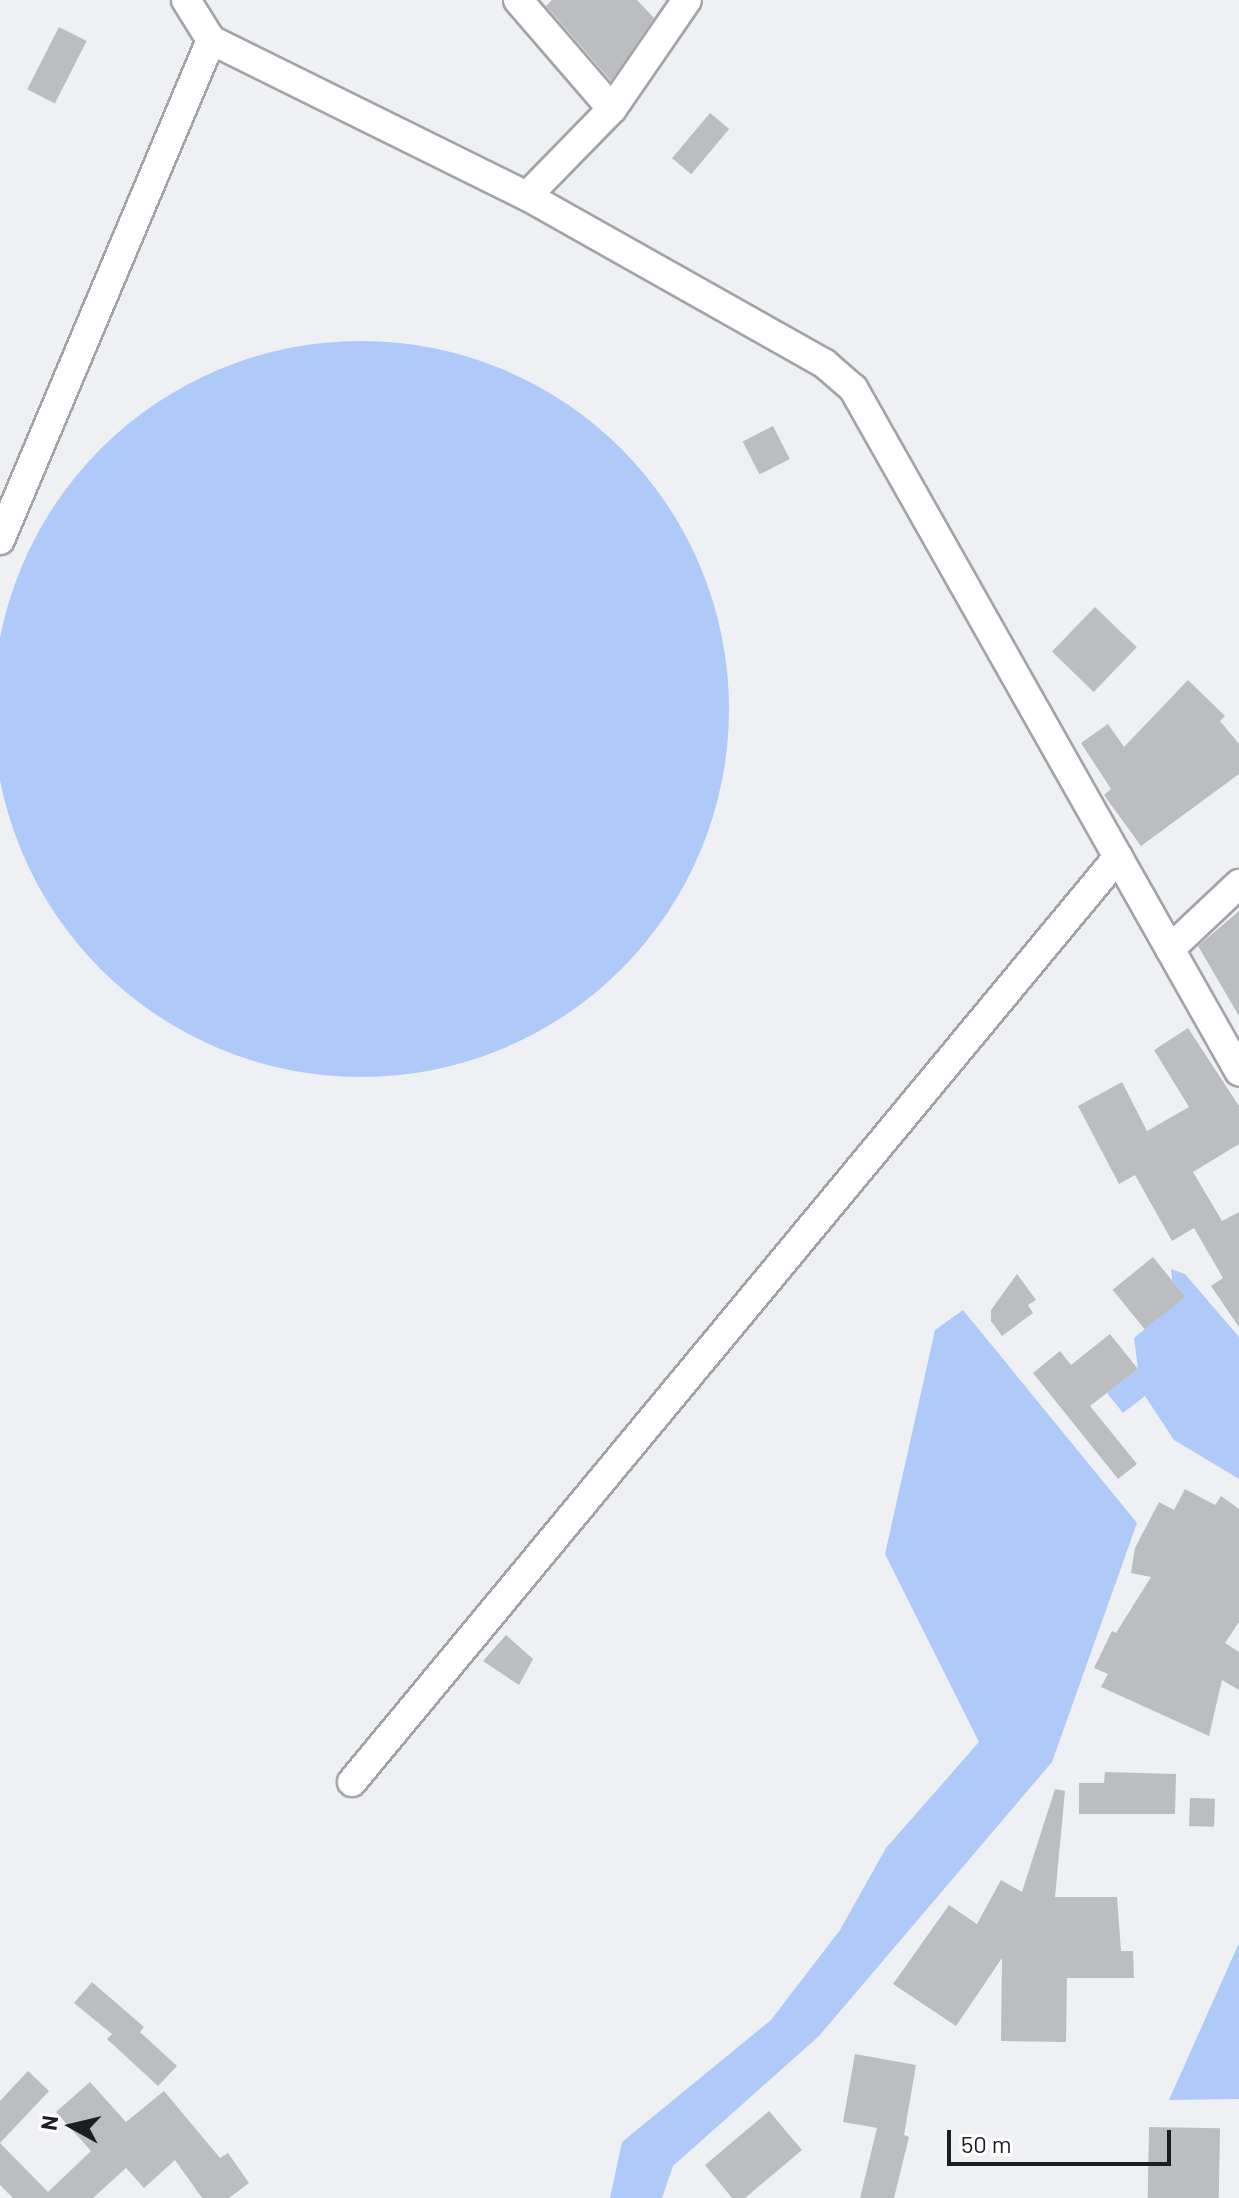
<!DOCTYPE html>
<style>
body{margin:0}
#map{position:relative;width:1239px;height:2198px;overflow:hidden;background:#eef0f4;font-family:Barlow,sans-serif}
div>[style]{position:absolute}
.green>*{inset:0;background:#afc9f9}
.round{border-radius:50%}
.building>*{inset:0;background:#bbbdc0;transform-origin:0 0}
.roads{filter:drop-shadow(2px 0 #a2a4a7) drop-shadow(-2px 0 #a2a4a7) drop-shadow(0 2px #a2a4a7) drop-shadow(0 -2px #a2a4a7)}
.minor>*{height:28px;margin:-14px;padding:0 14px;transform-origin:14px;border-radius:14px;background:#fff}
span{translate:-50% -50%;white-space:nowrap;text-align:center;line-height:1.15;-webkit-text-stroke:6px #fff;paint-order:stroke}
.north{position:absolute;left:32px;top:2086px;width:80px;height:80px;-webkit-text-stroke:6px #fff;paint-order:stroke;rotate:278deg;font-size:22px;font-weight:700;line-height:32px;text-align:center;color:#1c1d1e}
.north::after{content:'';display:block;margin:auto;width:28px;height:36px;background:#1c1d1e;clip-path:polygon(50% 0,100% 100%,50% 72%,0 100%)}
.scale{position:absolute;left:947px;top:2130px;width:224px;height:36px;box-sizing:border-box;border:4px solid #1c1d1e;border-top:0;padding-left:10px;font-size:24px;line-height:28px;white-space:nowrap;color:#1c1d1e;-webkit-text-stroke:6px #fff;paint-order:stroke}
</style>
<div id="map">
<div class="green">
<div class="round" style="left:-7px;top:341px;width:736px;height:736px"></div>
<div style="clip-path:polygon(1171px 1269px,1185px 1274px,1239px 1337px,1239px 1479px,1174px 1440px,1145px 1396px,1123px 1413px,1107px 1393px,1138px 1369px,1134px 1338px,1184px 1297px,1172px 1280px)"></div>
<div style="clip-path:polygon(963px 1310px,1137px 1523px,1052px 1762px,819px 2036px,673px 2166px,662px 2198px,610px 2198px,622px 2142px,771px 2020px,840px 1930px,886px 1848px,979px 1742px,885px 1554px,935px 1330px)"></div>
<div style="clip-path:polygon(1239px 1943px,1239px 2099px,1169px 2100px)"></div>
</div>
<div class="building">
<div style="clip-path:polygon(552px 0,637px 0,654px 18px,611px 81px,546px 6px)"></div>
<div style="left:59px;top:27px;width:31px;height:70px;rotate:27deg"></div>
<div style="left:710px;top:113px;width:25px;height:59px;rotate:40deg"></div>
<div style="left:773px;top:426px;width:37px;height:34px;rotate:63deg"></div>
<div style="left:1095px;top:607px;width:58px;height:62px;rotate:44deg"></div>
<div style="clip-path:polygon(1188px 680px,1225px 716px,1220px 721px,1239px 744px,1239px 774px,1141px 846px,1104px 795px,1111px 789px,1081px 743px,1108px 724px,1124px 747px)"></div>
<div style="clip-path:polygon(1239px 911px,1239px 1016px,1198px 946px)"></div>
<div style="clip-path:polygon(1188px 1028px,1239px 1106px,1239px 1144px,1193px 1172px,1222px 1221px,1239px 1212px,1239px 1327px,1211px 1286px,1223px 1278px,1194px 1228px,1172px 1241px,1135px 1175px,1119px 1184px,1078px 1106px,1122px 1082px,1147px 1131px,1189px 1107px,1154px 1050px)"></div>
<div style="left:1153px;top:1257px;width:51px;height:52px;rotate:51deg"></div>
<div style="clip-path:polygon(1017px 1274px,1036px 1300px,1028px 1305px,1033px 1313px,1002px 1336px,991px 1321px,991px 1310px)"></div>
<div style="clip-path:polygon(1110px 1334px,1138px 1369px,1090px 1406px,1137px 1464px,1118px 1479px,1033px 1373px,1060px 1351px,1071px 1365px)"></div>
<div style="clip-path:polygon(1185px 1489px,1215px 1505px,1221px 1496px,1239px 1509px,1239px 1622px,1225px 1643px,1239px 1652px,1239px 1690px,1222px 1680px,1209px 1736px,1101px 1687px,1108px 1674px,1094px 1668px,1112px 1631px,1116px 1633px,1151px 1577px,1131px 1573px,1135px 1548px,1159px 1502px,1174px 1510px)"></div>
<div style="clip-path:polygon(506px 1635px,533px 1659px,519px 1685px,483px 1661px)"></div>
<div style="clip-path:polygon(1105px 1772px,1176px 1774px,1175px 1814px,1079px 1814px,1079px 1783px,1104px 1783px)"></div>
<div style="clip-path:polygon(1055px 1789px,1065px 1791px,1055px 1897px,1117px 1897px,1121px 1951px,1133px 1951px,1134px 1978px,1067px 1978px,1066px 2042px,1001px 2041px,1002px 1958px,956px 2026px,893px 1984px,949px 1905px,977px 1924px,1001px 1880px,1022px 1892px)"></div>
<div style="left:1190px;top:1798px;width:25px;height:28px;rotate:2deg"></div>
<div style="clip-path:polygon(92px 1982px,144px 2027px,140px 2032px,177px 2066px,158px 2086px,107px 2039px,112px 2034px,74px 2003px)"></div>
<div style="clip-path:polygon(855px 2054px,916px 2065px,904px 2135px,909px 2137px,894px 2198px,860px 2198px,877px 2128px,843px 2122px)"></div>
<div style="clip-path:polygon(28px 2071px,49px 2091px,0 2143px,48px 2192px,91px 2151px,56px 2112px,90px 2082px,126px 2122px,164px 2091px,220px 2158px,228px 2153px,249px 2183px,229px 2198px,202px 2198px,175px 2160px,144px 2188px,126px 2168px,93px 2198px,13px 2198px,0 2185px,0 2101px)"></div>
<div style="clip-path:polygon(769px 2111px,802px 2150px,745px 2198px,732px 2198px,705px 2165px)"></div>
<div style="left:1149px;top:2127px;width:71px;height:71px;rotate:1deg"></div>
</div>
<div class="roads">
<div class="minor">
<div style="left:186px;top:0;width:47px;rotate:58deg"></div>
<div style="left:211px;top:40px;width:352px;rotate:26.3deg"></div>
<div style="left:527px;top:196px;width:342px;rotate:29.4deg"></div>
<div style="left:825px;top:364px;width:37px;rotate:41deg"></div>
<div style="left:853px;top:388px;width:785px;rotate:60.53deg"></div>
<div style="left:518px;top:0;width:144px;rotate:49.2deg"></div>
<div style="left:527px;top:196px;width:122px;rotate:-45.7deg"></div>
<div style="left:612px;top:109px;width:132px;rotate:-55.5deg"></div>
<div style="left:0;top:540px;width:543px;rotate:-67.12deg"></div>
<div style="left:1170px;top:949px;width:95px;rotate:-43.3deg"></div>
<div style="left:352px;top:1782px;width:1201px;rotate:-50.37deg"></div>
</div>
</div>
<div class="north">N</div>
<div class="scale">50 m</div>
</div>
